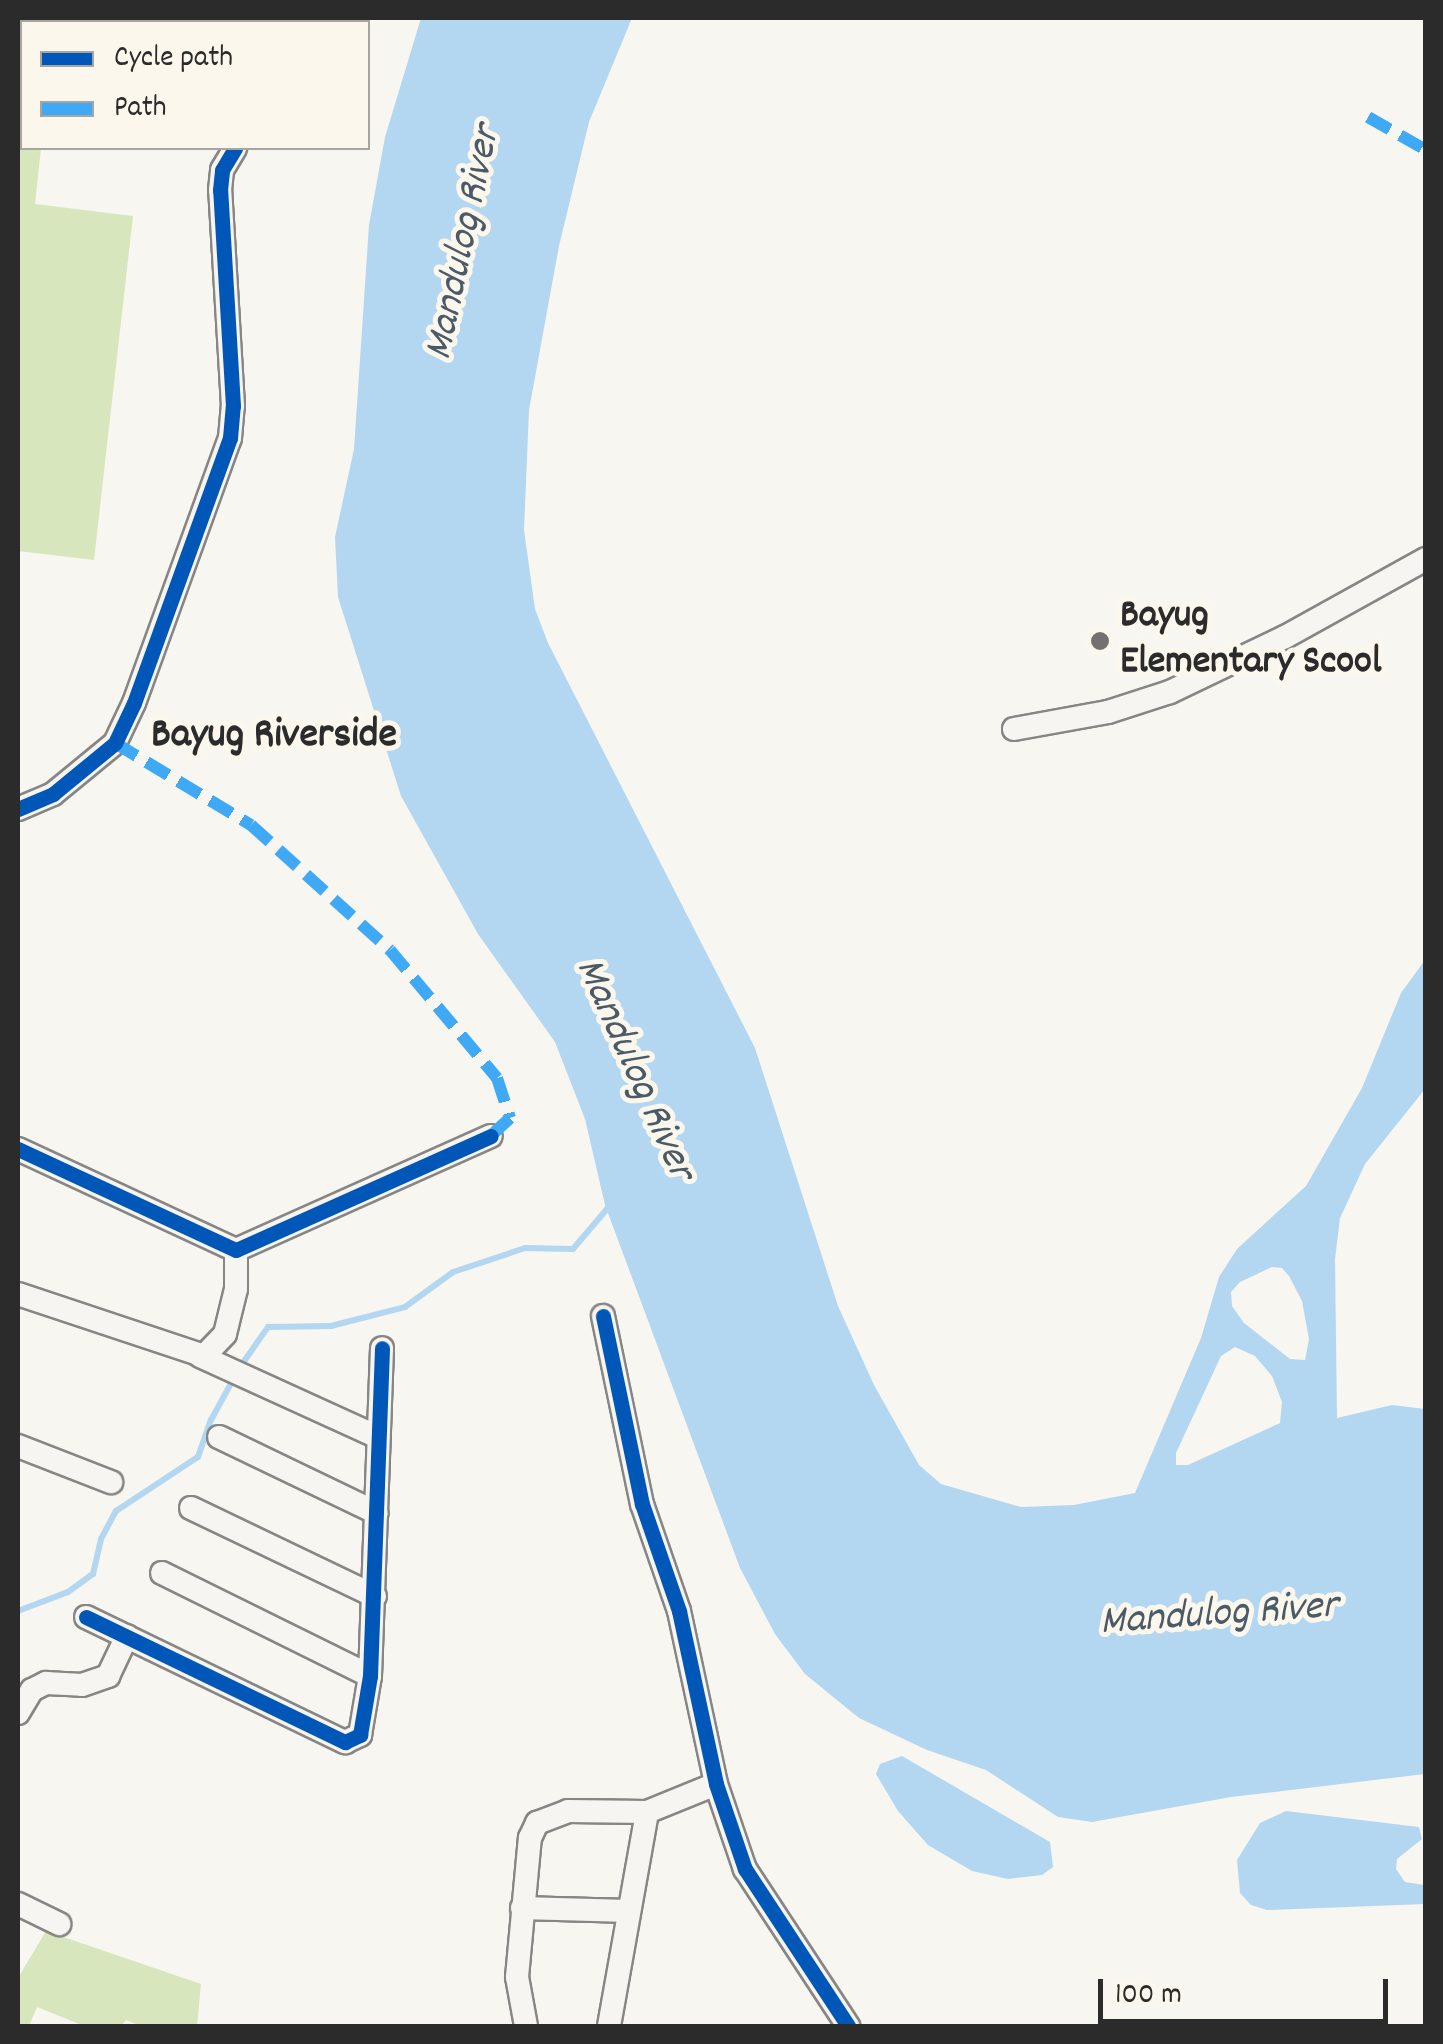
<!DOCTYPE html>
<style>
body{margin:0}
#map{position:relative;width:1443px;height:2044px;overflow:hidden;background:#f8f6f0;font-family:Dekko,sans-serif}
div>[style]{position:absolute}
.green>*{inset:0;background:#d7e6bc}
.water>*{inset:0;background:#b3d6f1}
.stream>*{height:6px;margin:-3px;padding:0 3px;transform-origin:3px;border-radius:3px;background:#b3d6f1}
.roads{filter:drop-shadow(2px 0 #878684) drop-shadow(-2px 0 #878684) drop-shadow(0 2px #878684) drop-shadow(0 -2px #878684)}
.street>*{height:22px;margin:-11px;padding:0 11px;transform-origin:11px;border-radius:11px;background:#f6f5f1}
.quiet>*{height:12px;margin-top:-6px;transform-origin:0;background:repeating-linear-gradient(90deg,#3fa9f5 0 25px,transparent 0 37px)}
.cycleway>*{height:15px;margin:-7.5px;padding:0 7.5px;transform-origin:7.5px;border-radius:7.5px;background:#0057b8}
.dots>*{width:28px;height:28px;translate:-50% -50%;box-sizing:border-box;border:5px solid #fbf7ec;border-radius:50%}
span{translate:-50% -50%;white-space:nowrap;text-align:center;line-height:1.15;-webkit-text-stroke:10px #fbf7ec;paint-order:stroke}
.poi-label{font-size:40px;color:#2b2b2b;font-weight:700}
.left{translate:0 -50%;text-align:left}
.water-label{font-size:42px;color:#4b5a67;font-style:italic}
.neighbourhood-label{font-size:42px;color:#2b2b2b;font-weight:700}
.frame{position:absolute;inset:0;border:20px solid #2b2b2b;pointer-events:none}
.legend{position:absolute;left:20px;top:20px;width:350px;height:130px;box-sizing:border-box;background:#fbf7ec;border:2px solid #a8a59f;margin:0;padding:12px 18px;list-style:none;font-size:30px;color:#2b2b2b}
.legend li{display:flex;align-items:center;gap:20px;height:50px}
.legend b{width:50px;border:2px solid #a8a59f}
.scale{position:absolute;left:1098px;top:1979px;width:290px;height:45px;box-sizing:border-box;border:5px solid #2b2b2b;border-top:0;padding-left:12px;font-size:30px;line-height:35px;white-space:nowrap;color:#2b2b2b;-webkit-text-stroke:8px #fbf7ec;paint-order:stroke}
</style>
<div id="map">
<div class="green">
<div style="clip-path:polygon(18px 77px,22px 78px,22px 148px,41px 148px,35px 204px,133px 216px,94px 560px,18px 551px)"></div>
<div style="clip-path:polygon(46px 1931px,201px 1984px,197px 2026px,141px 2026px,126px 2020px,121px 2026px,84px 2026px,37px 2007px,29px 2026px,18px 2026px,18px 1978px)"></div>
</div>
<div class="water">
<div style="clip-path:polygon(evenodd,421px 18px,632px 18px,589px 122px,559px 246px,529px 410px,524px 530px,535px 609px,548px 643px,755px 1048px,838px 1306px,874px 1385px,919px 1465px,941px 1484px,1021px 1507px,1074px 1505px,1135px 1493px,1201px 1338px,1219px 1277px,1237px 1249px,1306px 1186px,1362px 1088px,1401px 993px,1425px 960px,1425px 1089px,1365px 1164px,1340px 1218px,1335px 1259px,1337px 1418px,1392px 1405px,1425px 1409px,1425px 1774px,1231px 1797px,1092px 1822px,1058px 1817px,986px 1770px,927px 1750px,859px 1718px,805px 1674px,775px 1634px,740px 1568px,605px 1205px,585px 1119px,555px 1042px,478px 934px,401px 796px,338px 597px,335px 537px,354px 449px,369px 225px,385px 137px,421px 18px,1272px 1267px,1282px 1268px,1289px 1276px,1302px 1301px,1309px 1339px,1305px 1360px,1290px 1359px,1244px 1323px,1232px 1306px,1231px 1292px,1240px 1282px,1272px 1267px,421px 18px,1235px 1347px,1255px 1356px,1272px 1376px,1282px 1402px,1280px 1423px,1188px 1465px,1176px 1465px,1176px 1453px,1221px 1356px,1235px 1347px)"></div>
<div style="clip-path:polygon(902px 1756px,1050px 1842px,1053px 1867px,1042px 1875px,1008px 1879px,972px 1871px,928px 1845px,898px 1811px,876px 1774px,880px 1764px)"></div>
<div style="clip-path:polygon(1286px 1811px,1419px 1827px,1422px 1839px,1397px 1859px,1396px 1869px,1405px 1882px,1425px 1885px,1425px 1904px,1267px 1910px,1251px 1905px,1240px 1893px,1237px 1860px,1260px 1823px)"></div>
</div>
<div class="stream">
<div style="left:240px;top:1367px;width:49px;rotate:-55deg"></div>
<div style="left:268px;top:1327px;width:63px;rotate:-0.9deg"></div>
<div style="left:331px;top:1326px;width:76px;rotate:-14.4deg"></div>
<div style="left:405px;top:1307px;width:59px;rotate:-36.1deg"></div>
<div style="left:453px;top:1272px;width:76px;rotate:-18.4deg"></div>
<div style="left:525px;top:1248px;width:48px;rotate:1.2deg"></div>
<div style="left:573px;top:1249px;width:60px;rotate:-49.7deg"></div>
<div style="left:18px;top:1611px;width:53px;rotate:-20.8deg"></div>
<div style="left:68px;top:1592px;width:31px;rotate:-36deg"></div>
<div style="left:93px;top:1574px;width:36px;rotate:-77deg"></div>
<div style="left:101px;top:1539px;width:32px;rotate:-62deg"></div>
<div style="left:116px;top:1511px;width:98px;rotate:-33.4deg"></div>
<div style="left:198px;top:1457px;width:39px;rotate:-71deg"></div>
<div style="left:211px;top:1420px;width:48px;rotate:-61.3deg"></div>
</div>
<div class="roads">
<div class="street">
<div style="left:315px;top:22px;width:5px;rotate:-53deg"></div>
<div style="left:1014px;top:729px;width:96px;rotate:-10.3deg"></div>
<div style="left:1108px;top:712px;width:65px;rotate:-17.9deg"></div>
<div style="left:1170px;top:692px;width:127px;rotate:-25.6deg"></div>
<div style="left:1285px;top:637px;width:161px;rotate:-29deg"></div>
<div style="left:18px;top:809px;width:38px;rotate:-23deg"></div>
<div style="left:53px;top:794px;width:80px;rotate:-39.4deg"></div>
<div style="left:115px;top:743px;width:44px;rotate:-64.6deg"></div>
<div style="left:134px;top:703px;width:282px;rotate:-70.1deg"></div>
<div style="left:230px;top:438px;width:32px;rotate:-85deg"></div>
<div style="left:233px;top:406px;width:216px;rotate:-93.4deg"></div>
<div style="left:220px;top:190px;width:20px;rotate:-84deg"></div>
<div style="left:222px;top:170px;width:26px;rotate:-59deg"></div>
<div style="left:18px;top:1149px;width:240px;rotate:24.9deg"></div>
<div style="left:236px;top:1250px;width:279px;rotate:-24.1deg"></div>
<div style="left:18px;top:1294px;width:196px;rotate:18.4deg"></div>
<div style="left:204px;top:1356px;width:30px;rotate:-46deg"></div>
<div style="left:225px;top:1334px;width:46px;rotate:-76.3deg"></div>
<div style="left:236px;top:1289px;width:39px;rotate:-90deg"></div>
<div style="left:603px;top:1316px;width:192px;rotate:78.3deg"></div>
<div style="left:642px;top:1504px;width:113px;rotate:70.9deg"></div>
<div style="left:679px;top:1611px;width:177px;rotate:77.9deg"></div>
<div style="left:716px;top:1784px;width:90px;rotate:71.2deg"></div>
<div style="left:745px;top:1869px;width:188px;rotate:56.7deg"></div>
<div style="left:200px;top:1356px;width:196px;rotate:24.5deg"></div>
<div style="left:219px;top:1437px;width:175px;rotate:25.7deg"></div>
<div style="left:18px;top:1446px;width:100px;rotate:21.2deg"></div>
<div style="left:191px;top:1508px;width:204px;rotate:25.6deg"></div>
<div style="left:162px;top:1573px;width:232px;rotate:26.3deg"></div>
<div style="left:86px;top:1617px;width:288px;rotate:25.8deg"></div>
<div style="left:345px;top:1742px;width:17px;rotate:-25deg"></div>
<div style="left:360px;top:1735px;width:60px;rotate:-80.4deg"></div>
<div style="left:370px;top:1676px;width:328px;rotate:-87.9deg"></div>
<div style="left:18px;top:1713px;width:27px;rotate:-59deg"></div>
<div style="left:32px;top:1690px;width:16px;rotate:-27deg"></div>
<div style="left:46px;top:1683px;width:36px;rotate:3deg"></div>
<div style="left:82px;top:1685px;width:28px;rotate:-19deg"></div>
<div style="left:108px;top:1676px;width:44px;rotate:-64.6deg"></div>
<div style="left:18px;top:1904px;width:46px;rotate:26deg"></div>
<div style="left:522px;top:1908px;width:106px;rotate:1.6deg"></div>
<div style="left:526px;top:2026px;width:50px;rotate:-100.4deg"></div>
<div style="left:517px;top:1977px;width:140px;rotate:-84.7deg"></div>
<div style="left:530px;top:1838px;width:17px;rotate:-65deg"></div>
<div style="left:537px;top:1823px;width:33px;rotate:-21deg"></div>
<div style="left:568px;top:1811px;width:79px;rotate:0.7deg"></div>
<div style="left:609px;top:2026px;width:217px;rotate:-79.9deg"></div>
<div style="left:647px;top:1812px;width:74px;rotate:-22.1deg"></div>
</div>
</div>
<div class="quiet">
<div style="left:1368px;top:117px;width:67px;rotate:29.6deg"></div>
<div style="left:115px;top:743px;width:159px;rotate:31.1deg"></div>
<div style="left:251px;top:825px;width:187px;rotate:42deg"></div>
<div style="left:390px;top:950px;width:167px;rotate:50.1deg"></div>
<div style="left:497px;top:1078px;width:42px;rotate:72deg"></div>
<div style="left:510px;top:1118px;width:26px;rotate:137deg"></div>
</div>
<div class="cycleway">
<div style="left:18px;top:809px;width:38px;rotate:-23deg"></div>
<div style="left:53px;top:794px;width:80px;rotate:-39.4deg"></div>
<div style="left:115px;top:743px;width:44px;rotate:-64.6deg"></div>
<div style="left:134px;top:703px;width:282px;rotate:-70.1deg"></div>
<div style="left:230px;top:438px;width:32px;rotate:-85deg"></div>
<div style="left:233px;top:406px;width:216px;rotate:-93.4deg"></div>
<div style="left:220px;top:190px;width:20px;rotate:-84deg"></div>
<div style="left:222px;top:170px;width:26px;rotate:-59deg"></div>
<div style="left:18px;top:1149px;width:240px;rotate:24.9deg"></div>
<div style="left:236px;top:1250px;width:279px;rotate:-24.1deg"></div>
<div style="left:603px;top:1316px;width:192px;rotate:78.3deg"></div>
<div style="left:642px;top:1504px;width:113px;rotate:70.9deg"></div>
<div style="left:679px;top:1611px;width:177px;rotate:77.9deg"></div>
<div style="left:716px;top:1784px;width:90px;rotate:71.2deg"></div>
<div style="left:745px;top:1869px;width:188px;rotate:56.7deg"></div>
<div style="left:86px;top:1617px;width:288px;rotate:25.8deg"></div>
<div style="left:345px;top:1742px;width:17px;rotate:-25deg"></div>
<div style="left:360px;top:1735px;width:60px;rotate:-80.4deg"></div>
<div style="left:370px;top:1676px;width:328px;rotate:-87.9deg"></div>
</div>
<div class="dots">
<div style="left:1100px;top:641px;background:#737270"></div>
</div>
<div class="poi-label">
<span class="left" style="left:1120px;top:641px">Bayug<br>Elementary Scool</span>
</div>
<div class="water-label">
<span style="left:465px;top:243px;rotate:-78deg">Mandulog River</span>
<span style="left:633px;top:1070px;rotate:66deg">Mandulog River</span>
<span style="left:1219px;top:1616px;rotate:-4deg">Mandulog River</span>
</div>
<div class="neighbourhood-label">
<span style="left:274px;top:737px">Bayug Riverside</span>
</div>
<div class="frame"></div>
<ul class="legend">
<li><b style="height:12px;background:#0057b8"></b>Cycle path</li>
<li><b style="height:12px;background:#3fa9f5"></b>Path</li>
</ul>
<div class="scale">100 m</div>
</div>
